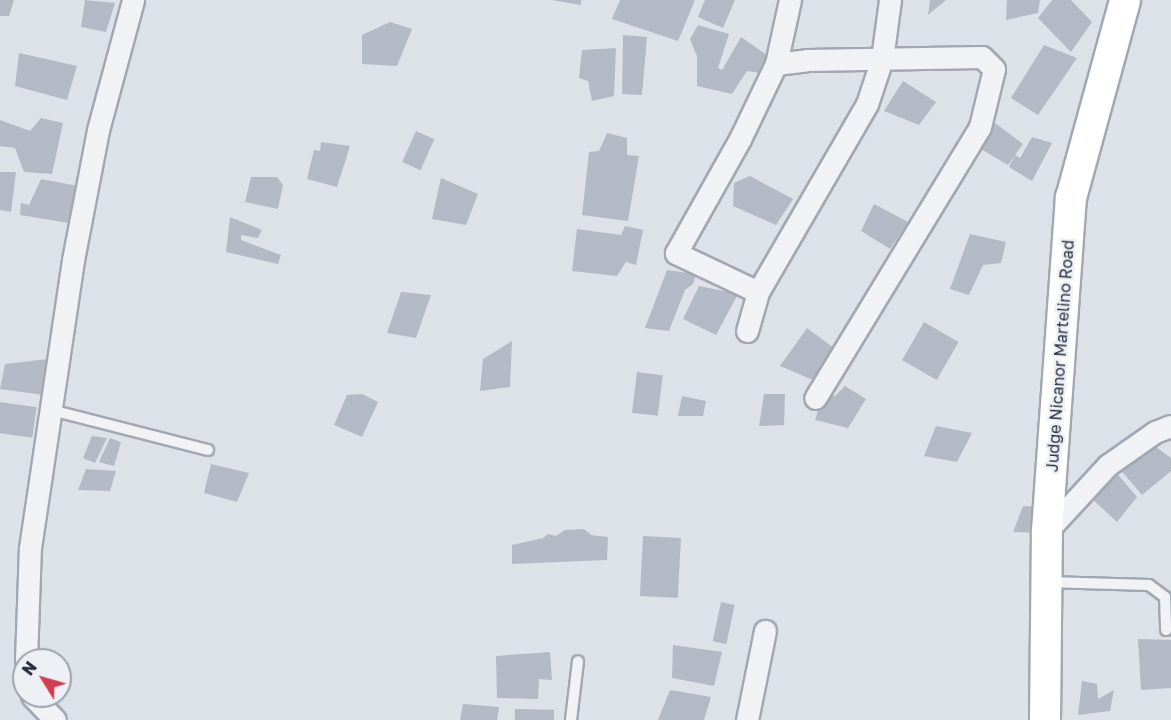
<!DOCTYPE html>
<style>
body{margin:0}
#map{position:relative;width:1171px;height:720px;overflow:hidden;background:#dde1e8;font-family:"Golos Text",sans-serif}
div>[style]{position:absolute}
.building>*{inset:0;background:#b4bac5;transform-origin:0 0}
.roads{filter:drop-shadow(2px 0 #a2a8b2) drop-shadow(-2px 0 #a2a8b2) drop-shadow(0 2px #a2a8b2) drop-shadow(0 -2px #a2a8b2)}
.lane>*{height:10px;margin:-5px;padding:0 5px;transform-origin:5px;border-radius:5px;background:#f0f2f6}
.street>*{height:21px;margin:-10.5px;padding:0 10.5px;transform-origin:10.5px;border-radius:10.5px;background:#f0f2f6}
.secondary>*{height:30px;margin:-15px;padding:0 15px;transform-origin:15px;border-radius:15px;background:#fff}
span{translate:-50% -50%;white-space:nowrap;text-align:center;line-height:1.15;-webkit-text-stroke:5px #edf0f5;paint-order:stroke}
.street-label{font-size:16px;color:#262f3f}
.north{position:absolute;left:12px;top:648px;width:60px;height:60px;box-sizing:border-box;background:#edf0f5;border:2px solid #9da3ac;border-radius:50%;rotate:307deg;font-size:16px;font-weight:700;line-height:24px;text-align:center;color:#262f3f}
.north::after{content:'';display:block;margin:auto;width:21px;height:27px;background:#d23d51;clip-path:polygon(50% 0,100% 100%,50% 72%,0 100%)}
</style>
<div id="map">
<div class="building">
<div style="clip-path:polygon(0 0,14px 0,9px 16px,0 16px)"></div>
<div style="clip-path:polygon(85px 0,115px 3px,106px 32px,81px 27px)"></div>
<div style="clip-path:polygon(552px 0,581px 0,581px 5px)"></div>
<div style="clip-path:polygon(620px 0,695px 0,678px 41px,612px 19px)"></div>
<div style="clip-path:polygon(705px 0,735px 0,723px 28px,698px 17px)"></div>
<div style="clip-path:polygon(930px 0,946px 0,928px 15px)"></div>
<div style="clip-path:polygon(1007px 0,1040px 0,1038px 13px,1006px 20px)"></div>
<div style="clip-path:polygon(1052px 0,1071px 0,1092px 22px,1071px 52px,1038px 18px)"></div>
<div style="clip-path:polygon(390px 22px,412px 29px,397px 66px,362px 64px,362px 35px)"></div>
<div style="clip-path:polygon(698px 25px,729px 34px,718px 68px,722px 70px,741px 37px,767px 55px,761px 73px,747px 71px,732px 94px,697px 86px,697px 56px,690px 39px)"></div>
<div style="clip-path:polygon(623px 35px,647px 37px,642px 95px,622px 94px)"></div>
<div style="clip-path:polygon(1044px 45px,1077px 58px,1038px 115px,1011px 98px)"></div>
<div style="clip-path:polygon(616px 48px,614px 96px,592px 101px,588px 81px,579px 78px,582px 50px)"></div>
<div style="clip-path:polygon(19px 53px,77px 66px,67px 100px,15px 86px)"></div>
<div style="clip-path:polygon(903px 81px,936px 102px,919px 125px,884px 111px)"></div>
<div style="clip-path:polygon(41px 118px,63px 123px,52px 174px,24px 172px,15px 148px,0 146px,0 120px,30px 131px)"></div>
<div style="clip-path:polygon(995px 123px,1023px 144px,1008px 165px,981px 149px)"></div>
<div style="left:416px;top:131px;width:20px;height:34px;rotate:24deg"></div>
<div style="clip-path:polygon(607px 133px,627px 138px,627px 155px,639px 156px,628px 221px,582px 215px,589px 152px,599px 151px)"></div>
<div style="clip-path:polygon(1032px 137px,1052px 143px,1032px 181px,1009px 167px,1015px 155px,1020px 158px)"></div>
<div style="clip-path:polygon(321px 142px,350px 146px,337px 187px,307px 179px,314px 150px,320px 151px)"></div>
<div style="clip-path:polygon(0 172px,16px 172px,11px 212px,0 210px)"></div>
<div style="clip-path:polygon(750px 176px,793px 199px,776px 225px,733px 206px,734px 183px)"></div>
<div style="clip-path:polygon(251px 177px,277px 177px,283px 185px,278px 209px,245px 202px)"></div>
<div style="clip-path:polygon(441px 178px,478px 194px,466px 225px,432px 219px)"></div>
<div style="clip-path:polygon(41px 179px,78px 186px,69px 223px,20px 215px,21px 203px,29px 205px)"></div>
<div style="clip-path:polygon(874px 204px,908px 222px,890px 249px,861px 231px)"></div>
<div style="clip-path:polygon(230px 217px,262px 230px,258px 238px,241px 235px,241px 240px,281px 255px,278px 264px,226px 252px)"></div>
<div style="clip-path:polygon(625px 226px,643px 230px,636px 265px,626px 262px,617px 276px,572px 271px,577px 229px,621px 235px)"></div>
<div style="clip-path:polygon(970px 234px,1006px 242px,1001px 263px,983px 265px,969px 295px,950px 289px)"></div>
<div style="clip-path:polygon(667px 270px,696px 274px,693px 284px,685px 290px,669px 331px,645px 328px)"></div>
<div style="clip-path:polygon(699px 286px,738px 294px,716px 335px,683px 319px)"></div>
<div style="clip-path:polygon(401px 292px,431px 295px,416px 338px,387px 333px)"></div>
<div style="left:924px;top:322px;width:40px;height:44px;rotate:30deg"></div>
<div style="clip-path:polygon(807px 328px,838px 351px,820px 383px,780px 366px)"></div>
<div style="clip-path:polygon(512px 341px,510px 387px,480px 391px,483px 359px)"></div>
<div style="clip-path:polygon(48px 359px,44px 395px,0 389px,5px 364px)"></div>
<div style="left:637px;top:372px;width:26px;height:41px;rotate:7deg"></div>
<div style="clip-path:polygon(845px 386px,866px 399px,848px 428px,815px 420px,824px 391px,835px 396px)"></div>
<div style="clip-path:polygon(362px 394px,378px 402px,362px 437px,334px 425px,347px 395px)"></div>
<div style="clip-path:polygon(764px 394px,785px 394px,784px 425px,759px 426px)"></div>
<div style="clip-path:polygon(682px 396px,706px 401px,703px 416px,678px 416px)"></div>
<div style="left:0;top:402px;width:37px;height:31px;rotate:8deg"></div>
<div style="clip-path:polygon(936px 426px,972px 433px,957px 462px,924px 456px)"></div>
<div style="clip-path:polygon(92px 436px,107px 438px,95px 463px,83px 458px)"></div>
<div style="clip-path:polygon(110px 438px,121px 442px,114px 466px,99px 462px)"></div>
<div style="clip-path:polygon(1148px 441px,1171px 458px,1171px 471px,1142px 495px,1118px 467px)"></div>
<div style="clip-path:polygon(211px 464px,249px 473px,237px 502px,204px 493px)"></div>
<div style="clip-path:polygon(86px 469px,116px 471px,110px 491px,78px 490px)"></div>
<div style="clip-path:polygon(1115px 471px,1137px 497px,1117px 522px,1091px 498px)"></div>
<div style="clip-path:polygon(1023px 506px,1044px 507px,1039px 533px,1013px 532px)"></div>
<div style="clip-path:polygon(584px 529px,591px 535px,608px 537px,607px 560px,512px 564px,512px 545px,543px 538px,548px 534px,556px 536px,565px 530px)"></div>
<div style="left:643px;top:536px;width:38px;height:60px;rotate:3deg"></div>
<div style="left:721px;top:602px;width:14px;height:40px;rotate:12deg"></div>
<div style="clip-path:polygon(1138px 639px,1171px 640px,1171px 688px,1141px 690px)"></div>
<div style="clip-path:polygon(673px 645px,722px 652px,714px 686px,672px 678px)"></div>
<div style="clip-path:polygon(550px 652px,552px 680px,539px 679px,538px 699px,497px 698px,496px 656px)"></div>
<div style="clip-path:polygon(1082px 681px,1097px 684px,1098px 699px,1114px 690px,1110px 711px,1078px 715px)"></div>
<div style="clip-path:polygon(670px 690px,711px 697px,704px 720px,658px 720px)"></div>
<div style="clip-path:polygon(463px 704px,499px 707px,497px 720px,460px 720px)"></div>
<div style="left:515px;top:709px;width:39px;height:11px;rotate:1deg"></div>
</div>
<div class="roads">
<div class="lane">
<div style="left:51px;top:410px;width:162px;rotate:14.3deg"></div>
<div style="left:1047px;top:582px;width:102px;rotate:1.7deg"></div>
<div style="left:1149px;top:585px;width:20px;rotate:37deg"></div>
<div style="left:1165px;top:597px;width:33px;rotate:88deg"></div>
<div style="left:571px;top:720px;width:59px;rotate:-83.2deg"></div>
</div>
<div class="street">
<div style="left:776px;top:64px;width:66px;rotate:-77.7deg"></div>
<div style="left:758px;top:292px;width:91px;rotate:-154.6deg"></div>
<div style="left:676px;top:253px;width:131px;rotate:-60.7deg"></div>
<div style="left:740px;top:139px;width:83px;rotate:-64.4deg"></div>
<div style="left:776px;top:64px;width:31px;rotate:-7deg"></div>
<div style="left:807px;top:60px;width:175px;rotate:-1deg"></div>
<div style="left:982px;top:57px;width:17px;rotate:45deg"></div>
<div style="left:994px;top:69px;width:60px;rotate:103.6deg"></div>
<div style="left:980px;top:127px;width:317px;rotate:121.3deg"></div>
<div style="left:747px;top:331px;width:41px;rotate:-74.2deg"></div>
<div style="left:758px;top:292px;width:217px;rotate:-59.9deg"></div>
<div style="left:867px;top:104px;width:47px;rotate:-71.6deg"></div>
<div style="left:882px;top:59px;width:60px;rotate:-82.3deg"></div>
<div style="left:1047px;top:531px;width:90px;rotate:-47.3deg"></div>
<div style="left:1108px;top:465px;width:57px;rotate:-35.1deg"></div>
<div style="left:1155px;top:432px;width:17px;rotate:-21deg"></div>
<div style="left:26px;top:660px;width:112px;rotate:-88deg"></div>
<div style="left:30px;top:548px;width:291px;rotate:-81.5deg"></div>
<div style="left:73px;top:260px;width:132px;rotate:-79.1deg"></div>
<div style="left:98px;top:130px;width:135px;rotate:-74.9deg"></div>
<div style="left:32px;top:696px;width:33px;rotate:46deg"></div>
<div style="left:747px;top:720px;width:91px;rotate:-78.6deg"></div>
</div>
<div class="secondary">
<div style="left:1045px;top:720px;width:189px;rotate:-89.4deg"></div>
<div style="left:1047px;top:531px;width:334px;rotate:-85.9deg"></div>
<div style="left:1071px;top:198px;width:205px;rotate:-74.7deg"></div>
</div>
</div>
<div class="street-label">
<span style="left:1060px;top:356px;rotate:-86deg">Judge Nicanor Martelino Road</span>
</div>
<div class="north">N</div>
</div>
